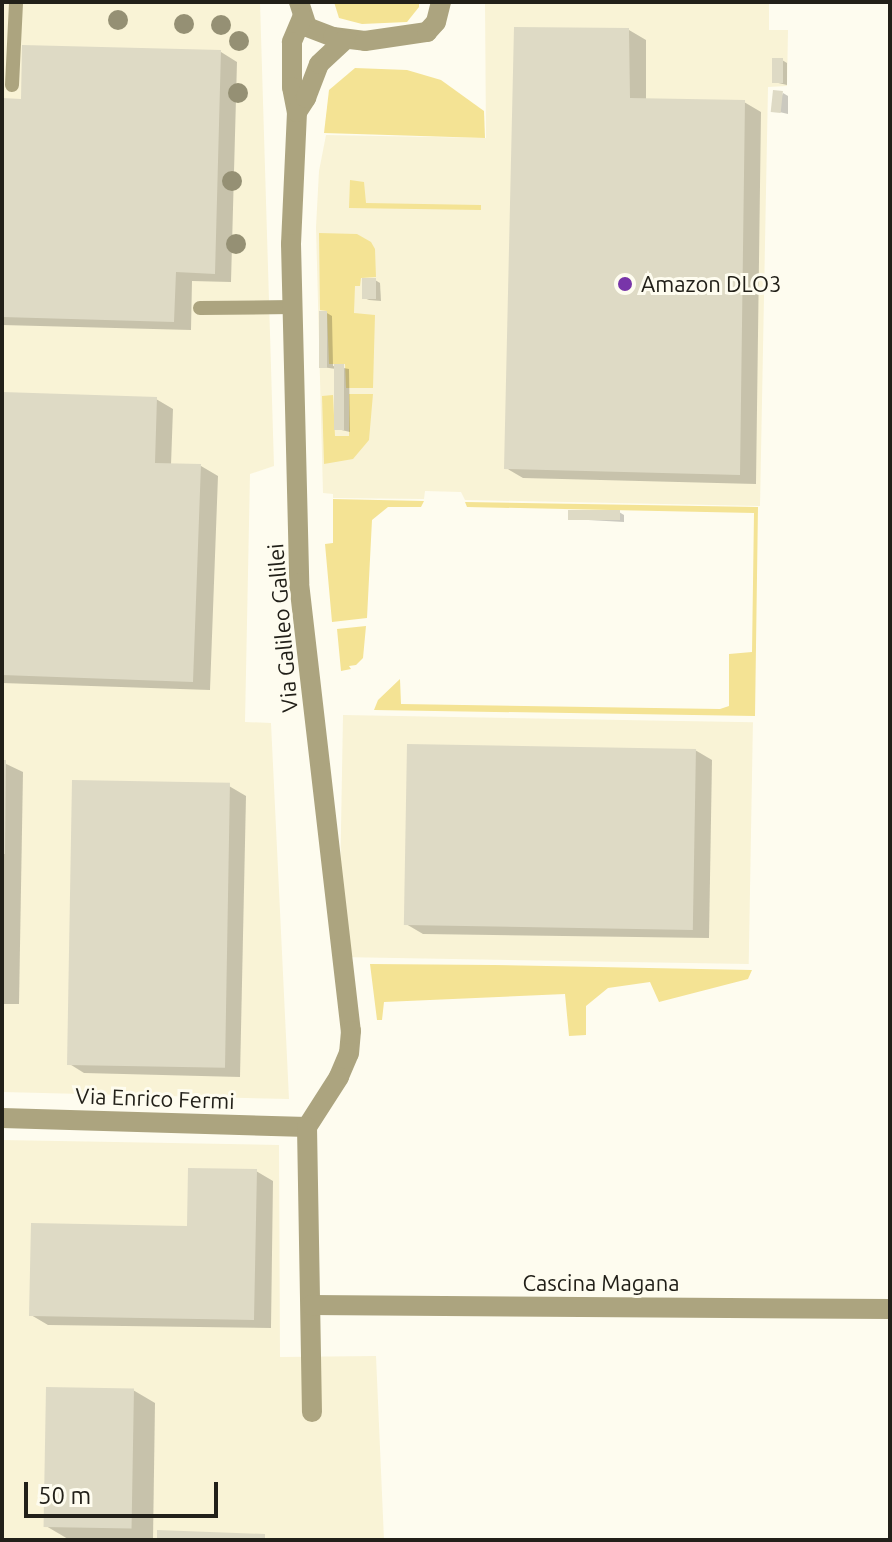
<!DOCTYPE html>
<style>
body{margin:0}
#map{position:relative;width:892px;height:1542px;overflow:hidden;background:#fefcef;font-family:Ubuntu,sans-serif}
div>[style]{position:absolute}
.built>*{inset:0;background:#f9f3d6;transform-origin:0 0}
.green>*{inset:0;background:#f4e394}
.shadow>*{inset:0;background:#0003}
.building>*{inset:0;background:#dedac5;transform-origin:0 0}
.lane>*{height:14px;margin:-7px;padding:0 7px;transform-origin:7px;border-radius:7px;background:#aca47f}
.street>*{height:20px;margin:-10px;padding:0 10px;transform-origin:10px;border-radius:10px;background:#aca47f}
.trees>*{width:20px;height:20px;margin:-10px;border-radius:50%;background:#959074}
.dots>*{width:22px;height:22px;translate:-50% -50%;box-sizing:border-box;border:4px solid #fefcef;border-radius:50%}
span{translate:-50% -50%;white-space:nowrap;text-align:center;line-height:1.15;-webkit-text-stroke:6px #fefcef;paint-order:stroke}
.poi-label{font-size:22px;color:#222019}
.left{translate:0 -50%;text-align:left}
.street-label{font-size:22px;color:#222019}
.frame{position:absolute;inset:0;border:4px solid #222019;pointer-events:none}
.scale{position:absolute;left:24px;top:1482px;width:194px;height:36px;box-sizing:border-box;border:4px solid #222019;border-top:0;padding-left:10px;font-size:24px;line-height:28px;white-space:nowrap;color:#222019;-webkit-text-stroke:6px #fefcef;paint-order:stroke}
</style>
<div id="map">
<div class="built">
<div style="clip-path:polygon(2px 2px,260px 2px,274px 466px,250px 474px,245px 722px,271px 723px,289px 1099px,2px 1092px)"></div>
<div style="clip-path:polygon(485px 2px,769px 2px,769px 30px,788px 30px,787px 86px,768px 87px,760px 506px,465px 500px,461px 492px,425px 491px,424px 499px,333px 498px,333px 494px,323px 493px,316px 227px,319px 171px,326px 135px,486px 138px)"></div>
<div style="left:343px;top:715px;width:410px;height:242px;rotate:1deg"></div>
<div style="clip-path:polygon(2px 1140px,279px 1145px,280px 1357px,376px 1356px,384px 1540px,2px 1540px)"></div>
</div>
<div class="green">
<div style="clip-path:polygon(334px 2px,419px 2px,419px 7px,407px 22px,362px 24px,339px 18px)"></div>
<div style="clip-path:polygon(355px 68px,407px 70px,441px 80px,484px 111px,485px 138px,324px 133px,329px 90px)"></div>
<div style="clip-path:polygon(350px 180px,364px 182px,366px 203px,481px 205px,481px 210px,349px 208px)"></div>
<div style="clip-path:polygon(319px 233px,357px 234px,371px 242px,375px 249px,376px 277px,361px 278px,360px 286px,355px 286px,354px 313px,375px 315px,373px 388px,346px 388px,345px 364px,329px 364px,327px 311px,320px 310px)"></div>
<div style="clip-path:polygon(349px 394px,373px 394px,369px 440px,353px 459px,324px 464px,322px 396px,333px 395px,335px 436px,349px 436px)"></div>
<div style="clip-path:polygon(333px 499px,424px 501px,421px 507px,388px 507px,372px 520px,367px 618px,332px 622px,325px 544px,333px 543px)"></div>
<div style="clip-path:polygon(465px 502px,758px 507px,755px 716px,374px 710px,378px 700px,400px 679px,401px 704px,720px 709px,729px 706px,729px 654px,752px 652px,754px 513px,467px 507px)"></div>
<div style="clip-path:polygon(366px 626px,363px 658px,356px 665px,349px 666px,351px 669px,341px 671px,337px 629px)"></div>
<div style="clip-path:polygon(370px 964px,494px 965px,752px 970px,748px 979px,659px 1002px,650px 982px,608px 988px,586px 1006px,586px 1035px,569px 1036px,565px 994px,384px 1002px,382px 1020px,377px 1020px)"></div>
</div>
<div class="shadow">
<div style="clip-path:polygon(629px 30px,646px 40px,646px 100px,744px 102px,761px 112px,756px 484px,523px 478px,506px 468px)"></div>
<div style="clip-path:polygon(221px 52px,237px 62px,231px 282px,192px 281px,191px 330px,2px 325px,2px 100px,23px 101px)"></div>
<div style="clip-path:polygon(782px 60px,787px 63px,787px 85px,774px 82px)"></div>
<div style="clip-path:polygon(783px 93px,788px 96px,788px 114px,775px 111px)"></div>
<div style="clip-path:polygon(375px 280px,380px 283px,381px 301px,369px 300px,364px 298px)"></div>
<div style="clip-path:polygon(327px 313px,332px 316px,333px 366px,349px 369px,350px 432px,337px 429px,336px 369px,322px 367px)"></div>
<div style="clip-path:polygon(2px 394px,156px 399px,173px 409px,171px 465px,201px 466px,218px 476px,210px 690px,2px 683px)"></div>
<div style="clip-path:polygon(619px 512px,624px 515px,624px 522px,570px 519px)"></div>
<div style="clip-path:polygon(695px 750px,712px 760px,709px 938px,423px 934px,406px 924px)"></div>
<div style="clip-path:polygon(2px 762px,23px 772px,19px 1004px,2px 1004px)"></div>
<div style="clip-path:polygon(229px 786px,246px 796px,240px 1077px,84px 1073px,68px 1063px)"></div>
<div style="clip-path:polygon(256px 1171px,273px 1181px,271px 1328px,48px 1325px,31px 1315px,189px 1228px)"></div>
<div style="clip-path:polygon(133px 1390px,155px 1403px,153px 1540px,68px 1539px,46px 1526px)"></div>
</div>
<div class="building">
<div style="clip-path:polygon(514px 27px,629px 28px,630px 98px,745px 100px,740px 475px,504px 469px)"></div>
<div style="clip-path:polygon(22px 45px,221px 50px,215px 274px,176px 272px,174px 322px,2px 317px,2px 98px,21px 99px)"></div>
<div style="left:772px;top:58px;width:11px;height:25px"></div>
<div style="left:773px;top:90px;width:10px;height:22px;rotate:6deg"></div>
<div style="left:362px;top:278px;width:14px;height:21px"></div>
<div style="left:319px;top:311px;width:8px;height:57px"></div>
<div style="left:334px;top:364px;width:10px;height:66px"></div>
<div style="clip-path:polygon(2px 392px,157px 397px,155px 463px,201px 464px,193px 682px,2px 675px)"></div>
<div style="left:568px;top:510px;width:52px;height:10px"></div>
<div style="left:407px;top:744px;width:289px;height:181px;rotate:1deg"></div>
<div style="clip-path:polygon(2px 760px,6px 760px,5px 854px,2px 854px)"></div>
<div style="left:72px;top:780px;width:158px;height:285px;rotate:1deg"></div>
<div style="clip-path:polygon(188px 1168px,257px 1169px,254px 1320px,29px 1316px,31px 1223px,187px 1226px)"></div>
<div style="left:46px;top:1387px;width:88px;height:140px;rotate:1deg"></div>
<div style="clip-path:polygon(157px 1530px,265px 1534px,265px 1540px,157px 1540px)"></div>
</div>
<div class="lane">
<div style="left:12px;top:85px;width:83px;rotate:-87.2deg"></div>
<div style="left:200px;top:308px;width:92px;rotate:-0.6deg"></div>
</div>
<div class="street">
<div style="left:299px;top:2px;width:26px;rotate:72deg"></div>
<div style="left:307px;top:27px;width:28px;rotate:21deg"></div>
<div style="left:333px;top:37px;width:32px;rotate:7deg"></div>
<div style="left:365px;top:41px;width:63px;rotate:-8.3deg"></div>
<div style="left:427px;top:32px;width:13px;rotate:-48deg"></div>
<div style="left:436px;top:22px;width:21px;rotate:-76deg"></div>
<div style="left:302px;top:18px;width:26px;rotate:113deg"></div>
<div style="left:292px;top:42px;width:45px;rotate:90deg"></div>
<div style="left:292px;top:87px;width:25px;rotate:79deg"></div>
<div style="left:297px;top:112px;width:132px;rotate:92.6deg"></div>
<div style="left:291px;top:244px;width:339px;rotate:88.6deg"></div>
<div style="left:299px;top:583px;width:451px;rotate:83.4deg"></div>
<div style="left:351px;top:1031px;width:22px;rotate:95deg"></div>
<div style="left:349px;top:1053px;width:26px;rotate:113deg"></div>
<div style="left:339px;top:1077px;width:59px;rotate:122.6deg"></div>
<div style="left:297px;top:112px;width:17px;rotate:-57deg"></div>
<div style="left:306px;top:98px;width:36px;rotate:-69deg"></div>
<div style="left:319px;top:64px;width:35px;rotate:-43deg"></div>
<div style="left:2px;top:1118px;width:305px;rotate:1.7deg"></div>
<div style="left:307px;top:1127px;width:285px;rotate:89deg"></div>
<div style="left:311px;top:1305px;width:579px;rotate:0.4deg"></div>
</div>
<div class="trees">
<div style="left:118px;top:20px"></div>
<div style="left:184px;top:24px"></div>
<div style="left:221px;top:25px"></div>
<div style="left:239px;top:41px"></div>
<div style="left:238px;top:93px"></div>
<div style="left:232px;top:181px"></div>
<div style="left:236px;top:244px"></div>
</div>
<div class="dots">
<div style="left:625px;top:284px;background:#7835a9"></div>
</div>
<div class="poi-label">
<span class="left" style="left:641px;top:284px">Amazon DLO3</span>
</div>
<div class="street-label">
<span style="left:282px;top:628px;rotate:-95deg">Via Galileo Galilei</span>
<span style="left:155px;top:1098px;rotate:2deg">Via Enrico Fermi</span>
<span style="left:601px;top:1283px">Cascina Magana</span>
</div>
<div class="frame"></div>
<div class="scale">50 m</div>
</div>
